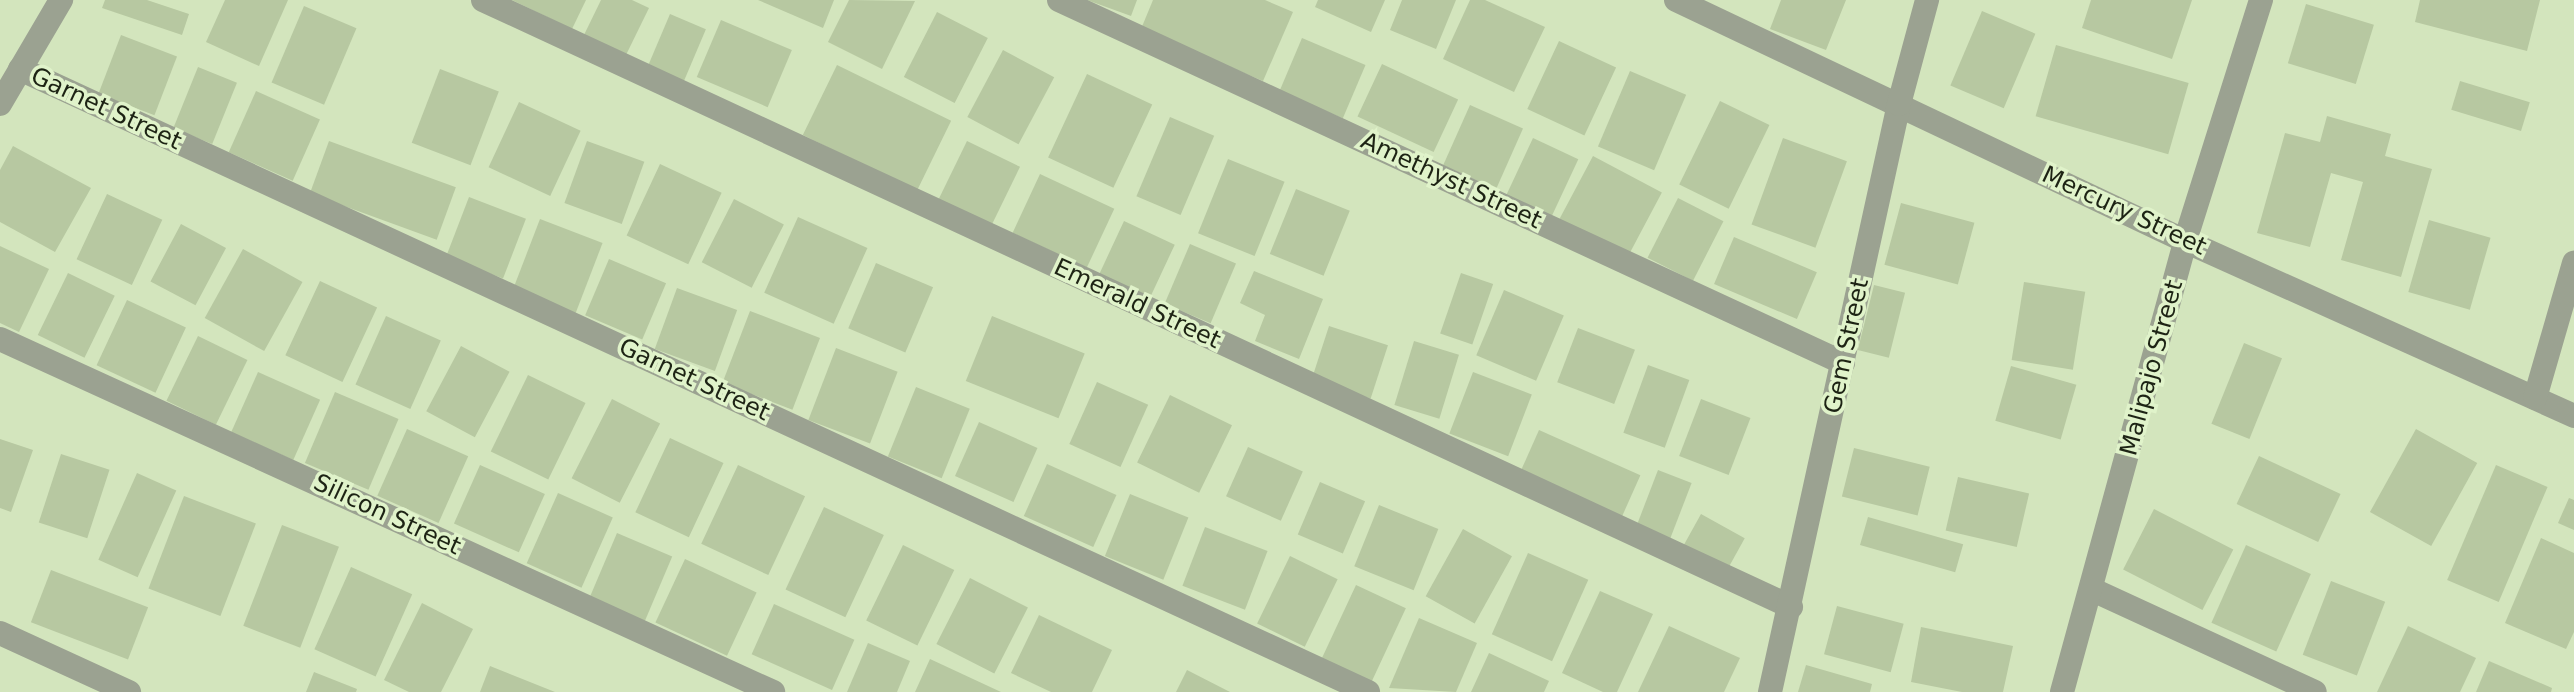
<!DOCTYPE html>
<style>
body{margin:0}
#map{position:relative;width:2574px;height:692px;overflow:hidden;background:#d3e5bd;font-family:"DejaVu Sans",sans-serif}
div>[style]{position:absolute}
.building>*{inset:0;background:#b7c8a1;transform-origin:0 0}
.minor>*{height:24px;margin:-12px;padding:0 12px;transform-origin:12px;border-radius:12px;background:#9ba291}
.tertiary>*{height:24px;margin:-12px;padding:0 12px;transform-origin:12px;border-radius:12px;background:#9ba291}
span{translate:-50% -50%;white-space:nowrap;text-align:center;line-height:1.15;-webkit-text-stroke:7px #e0f3ca;paint-order:stroke}
.street-label{font-size:24px;color:#1d2314}
</style>
<div id="map">
<div class="building">
<div style="clip-path:polygon(105px 0,147px 0,189px 14px,182px 35px,102px 8px)"></div>
<div style="clip-path:polygon(225px 0,288px 0,259px 66px,206px 42px)"></div>
<div style="clip-path:polygon(512px 0,586px 0,572px 29px)"></div>
<div style="clip-path:polygon(601px 0,632px 0,649px 8px,625px 57px,583px 37px)"></div>
<div style="clip-path:polygon(758px 0,834px 0,823px 28px)"></div>
<div style="clip-path:polygon(849px 0,915px 1px,882px 69px,828px 42px)"></div>
<div style="clip-path:polygon(1087px 0,1137px 0,1131px 16px)"></div>
<div style="clip-path:polygon(1153px 0,1265px 0,1293px 12px,1263px 81px,1141px 29px)"></div>
<div style="clip-path:polygon(1318px 0,1385px 0,1371px 32px,1315px 7px)"></div>
<div style="clip-path:polygon(1402px 0,1456px 0,1436px 49px,1390px 30px)"></div>
<div style="clip-path:polygon(1470px 0,1485px 0,1545px 27px,1514px 92px,1443px 59px)"></div>
<div style="clip-path:polygon(1781px 0,1846px 0,1826px 50px,1770px 29px)"></div>
<div style="clip-path:polygon(2091px 0,2192px 0,2172px 59px,2082px 28px)"></div>
<div style="clip-path:polygon(2420px 0,2540px 0,2527px 51px,2415px 22px)"></div>
<div style="left:2306px;top:4px;width:71px;height:62px;rotate:17deg"></div>
<div style="left:304px;top:6px;width:57px;height:83px;rotate:23deg"></div>
<div style="left:1982px;top:11px;width:58px;height:81px;rotate:23deg"></div>
<div style="left:937px;top:12px;width:57px;height:73px;rotate:27deg"></div>
<div style="left:670px;top:14px;width:39px;height:60px;rotate:23deg"></div>
<div style="left:721px;top:20px;width:77px;height:62px;rotate:23deg"></div>
<div style="left:121px;top:35px;width:60px;height:63px;rotate:21deg"></div>
<div style="left:1302px;top:38px;width:69px;height:58px;rotate:23deg"></div>
<div style="left:1559px;top:41px;width:63px;height:75px;rotate:25deg"></div>
<div style="left:2056px;top:45px;width:138px;height:74px;rotate:16deg"></div>
<div style="left:1003px;top:50px;width:58px;height:76px;rotate:28deg"></div>
<div style="left:1382px;top:64px;width:84px;height:58px;rotate:25deg"></div>
<div style="left:837px;top:65px;width:127px;height:78px;rotate:26deg"></div>
<div style="left:198px;top:67px;width:42px;height:66px;rotate:22deg"></div>
<div style="left:440px;top:69px;width:63px;height:79px;rotate:21deg"></div>
<div style="left:1630px;top:71px;width:61px;height:82px;rotate:23deg"></div>
<div style="left:1087px;top:74px;width:72px;height:92px;rotate:25deg"></div>
<div style="left:2460px;top:81px;width:73px;height:30px;rotate:17deg"></div>
<div style="left:256px;top:91px;width:70px;height:67px;rotate:24deg"></div>
<div style="left:1720px;top:101px;width:55px;height:93px;rotate:26deg"></div>
<div style="left:519px;top:102px;width:68px;height:72px;rotate:25deg"></div>
<div style="left:1470px;top:105px;width:58px;height:66px;rotate:24deg"></div>
<div style="clip-path:polygon(2327px 116px,2391px 134px,2385px 156px,2432px 169px,2401px 277px,2341px 260px,2363px 182px,2331px 173px,2310px 247px,2257px 233px,2285px 133px,2320px 142px)"></div>
<div style="left:1170px;top:117px;width:48px;height:86px;rotate:23deg"></div>
<div style="left:1533px;top:138px;width:50px;height:63px;rotate:25deg"></div>
<div style="left:1783px;top:138px;width:68px;height:92px;rotate:20deg"></div>
<div style="left:329px;top:141px;width:135px;height:56px;rotate:20deg"></div>
<div style="left:587px;top:141px;width:61px;height:66px;rotate:20deg"></div>
<div style="left:967px;top:141px;width:59px;height:65px;rotate:26deg"></div>
<div style="clip-path:polygon(13px 146px,91px 188px,55px 252px,0 222px,0 170px)"></div>
<div style="left:1593px;top:156px;width:78px;height:72px;rotate:28deg"></div>
<div style="left:1228px;top:159px;width:61px;height:80px;rotate:22deg"></div>
<div style="left:660px;top:164px;width:68px;height:79px;rotate:25deg"></div>
<div style="left:1040px;top:174px;width:82px;height:65px;rotate:25deg"></div>
<div style="left:1296px;top:189px;width:58px;height:70px;rotate:22deg"></div>
<div style="left:107px;top:194px;width:61px;height:72px;rotate:25deg"></div>
<div style="left:469px;top:197px;width:61px;height:64px;rotate:21deg"></div>
<div style="left:1678px;top:198px;width:51px;height:67px;rotate:27deg"></div>
<div style="left:734px;top:199px;width:56px;height:71px;rotate:27deg"></div>
<div style="left:1901px;top:203px;width:76px;height:64px;rotate:15deg"></div>
<div style="left:798px;top:217px;width:76px;height:83px;rotate:24deg"></div>
<div style="left:540px;top:219px;width:67px;height:75px;rotate:21deg"></div>
<div style="left:2429px;top:220px;width:64px;height:75px;rotate:16deg"></div>
<div style="left:1124px;top:221px;width:56px;height:60px;rotate:25deg"></div>
<div style="left:181px;top:224px;width:51px;height:65px;rotate:28deg"></div>
<div style="left:1734px;top:237px;width:90px;height:51px;rotate:23deg"></div>
<div style="left:1190px;top:244px;width:50px;height:65px;rotate:23deg"></div>
<div style="clip-path:polygon(0 246px,49px 269px,19px 332px,0 323px)"></div>
<div style="left:243px;top:249px;width:68px;height:79px;rotate:29deg"></div>
<div style="left:609px;top:259px;width:62px;height:61px;rotate:23deg"></div>
<div style="left:876px;top:263px;width:62px;height:71px;rotate:23deg"></div>
<div style="clip-path:polygon(1254px 271px,1323px 299px,1299px 359px,1255px 341px,1265px 315px,1240px 303px)"></div>
<div style="left:68px;top:273px;width:52px;height:69px;rotate:26deg"></div>
<div style="left:1461px;top:273px;width:34px;height:64px;rotate:19deg"></div>
<div style="left:320px;top:281px;width:63px;height:82px;rotate:25deg"></div>
<div style="left:2024px;top:282px;width:62px;height:79px;rotate:9deg"></div>
<div style="left:1874px;top:285px;width:32px;height:67px;rotate:14deg"></div>
<div style="left:677px;top:288px;width:64px;height:65px;rotate:20deg"></div>
<div style="left:1504px;top:290px;width:65px;height:71px;rotate:23deg"></div>
<div style="left:127px;top:300px;width:65px;height:72px;rotate:25deg"></div>
<div style="left:750px;top:311px;width:75px;height:77px;rotate:21deg"></div>
<div style="left:386px;top:316px;width:60px;height:75px;rotate:24deg"></div>
<div style="left:992px;top:316px;width:100px;height:70px;rotate:22deg"></div>
<div style="left:1329px;top:326px;width:62px;height:56px;rotate:18deg"></div>
<div style="left:1578px;top:328px;width:61px;height:58px;rotate:21deg"></div>
<div style="left:198px;top:336px;width:55px;height:72px;rotate:26deg"></div>
<div style="left:1414px;top:341px;width:47px;height:67px;rotate:17deg"></div>
<div style="left:2244px;top:343px;width:41px;height:87px;rotate:22deg"></div>
<div style="left:461px;top:346px;width:55px;height:74px;rotate:28deg"></div>
<div style="left:836px;top:348px;width:66px;height:77px;rotate:21deg"></div>
<div style="left:1648px;top:365px;width:44px;height:72px;rotate:20deg"></div>
<div style="left:2011px;top:366px;width:68px;height:57px;rotate:16deg"></div>
<div style="left:258px;top:372px;width:68px;height:66px;rotate:24deg"></div>
<div style="left:1473px;top:372px;width:63px;height:66px;rotate:21deg"></div>
<div style="left:528px;top:375px;width:64px;height:85px;rotate:26deg"></div>
<div style="left:1097px;top:382px;width:56px;height:68px;rotate:24deg"></div>
<div style="left:916px;top:387px;width:58px;height:75px;rotate:22deg"></div>
<div style="left:335px;top:392px;width:69px;height:77px;rotate:23deg"></div>
<div style="left:1170px;top:395px;width:69px;height:75px;rotate:26deg"></div>
<div style="left:612px;top:399px;width:54px;height:89px;rotate:27deg"></div>
<div style="left:1701px;top:399px;width:53px;height:61px;rotate:21deg"></div>
<div style="left:979px;top:422px;width:64px;height:59px;rotate:24deg"></div>
<div style="left:407px;top:429px;width:67px;height:73px;rotate:24deg"></div>
<div style="left:2416px;top:429px;width:70px;height:95px;rotate:29deg"></div>
<div style="left:1539px;top:430px;width:111px;height:45px;rotate:24deg"></div>
<div style="left:670px;top:438px;width:59px;height:82px;rotate:25deg"></div>
<div style="clip-path:polygon(0 439px,33px 450px,11px 512px,0 508px)"></div>
<div style="left:1248px;top:447px;width:60px;height:54px;rotate:24deg"></div>
<div style="left:1854px;top:448px;width:78px;height:50px;rotate:14deg"></div>
<div style="left:61px;top:454px;width:51px;height:72px;rotate:18deg"></div>
<div style="left:2259px;top:456px;width:90px;height:53px;rotate:25deg"></div>
<div style="left:1047px;top:464px;width:76px;height:57px;rotate:24deg"></div>
<div style="left:480px;top:465px;width:71px;height:64px;rotate:24deg"></div>
<div style="left:738px;top:465px;width:74px;height:87px;rotate:25deg"></div>
<div style="left:2496px;top:465px;width:56px;height:125px;rotate:23deg"></div>
<div style="left:1658px;top:470px;width:36px;height:61px;rotate:21deg"></div>
<div style="left:137px;top:473px;width:43px;height:95px;rotate:24deg"></div>
<div style="left:1958px;top:477px;width:73px;height:55px;rotate:13deg"></div>
<div style="left:1320px;top:482px;width:49px;height:57px;rotate:23deg"></div>
<div style="left:558px;top:493px;width:60px;height:77px;rotate:24deg"></div>
<div style="left:1130px;top:494px;width:63px;height:67px;rotate:22deg"></div>
<div style="left:184px;top:496px;width:77px;height:99px;rotate:21deg"></div>
<div style="clip-path:polygon(2569px 498px,2574px 500px,2574px 530px,2558px 523px)"></div>
<div style="left:1379px;top:505px;width:64px;height:66px;rotate:22deg"></div>
<div style="left:824px;top:507px;width:66px;height:91px;rotate:25deg"></div>
<div style="left:2154px;top:509px;width:89px;height:68px;rotate:27deg"></div>
<div style="left:1701px;top:514px;width:50px;height:36px;rotate:29deg"></div>
<div style="left:1868px;top:517px;width:99px;height:29px;rotate:16deg"></div>
<div style="left:282px;top:525px;width:61px;height:108px;rotate:21deg"></div>
<div style="left:1205px;top:527px;width:67px;height:63px;rotate:21deg"></div>
<div style="left:1463px;top:529px;width:56px;height:77px;rotate:29deg"></div>
<div style="left:617px;top:533px;width:60px;height:70px;rotate:23deg"></div>
<div style="clip-path:polygon(2541px 538px,2574px 553px,2574px 632px,2566px 649px,2505px 623px)"></div>
<div style="left:903px;top:545px;width:57px;height:84px;rotate:26deg"></div>
<div style="left:2246px;top:545px;width:71px;height:85px;rotate:24deg"></div>
<div style="left:1528px;top:553px;width:66px;height:89px;rotate:24deg"></div>
<div style="left:1290px;top:556px;width:53px;height:75px;rotate:26deg"></div>
<div style="left:685px;top:559px;width:79px;height:70px;rotate:25deg"></div>
<div style="left:351px;top:567px;width:67px;height:90px;rotate:24deg"></div>
<div style="left:51px;top:570px;width:104px;height:56px;rotate:21deg"></div>
<div style="left:970px;top:578px;width:65px;height:74px;rotate:27deg"></div>
<div style="left:2331px;top:581px;width:58px;height:79px;rotate:21deg"></div>
<div style="left:1356px;top:585px;width:55px;height:83px;rotate:25deg"></div>
<div style="clip-path:polygon(1600px 591px,1653px 614px,1617px 692px,1603px 692px,1562px 673px)"></div>
<div style="clip-path:polygon(422px 603px,473px 629px,441px 692px,409px 692px,384px 680px)"></div>
<div style="left:774px;top:604px;width:88px;height:55px;rotate:24deg"></div>
<div style="left:1837px;top:606px;width:69px;height:50px;rotate:15deg"></div>
<div style="clip-path:polygon(1039px 615px,1112px 650px,1092px 692px,1051px 692px,1011px 673px)"></div>
<div style="clip-path:polygon(1419px 618px,1477px 643px,1456px 692px,1389px 688px)"></div>
<div style="clip-path:polygon(1669px 626px,1740px 658px,1724px 692px,1638px 692px)"></div>
<div style="clip-path:polygon(2408px 626px,2476px 658px,2460px 692px,2377px 692px)"></div>
<div style="clip-path:polygon(1921px 627px,2013px 646px,2003px 692px,1962px 692px,1911px 682px)"></div>
<div style="clip-path:polygon(868px 643px,910px 661px,897px 692px,847px 692px)"></div>
<div style="clip-path:polygon(1489px 653px,1549px 681px,1544px 692px,1471px 692px)"></div>
<div style="clip-path:polygon(930px 659px,1001px 692px,915px 692px)"></div>
<div style="clip-path:polygon(2489px 661px,2552px 688px,2551px 692px,2476px 692px)"></div>
<div style="clip-path:polygon(1806px 665px,1872px 684px,1870px 692px,1798px 692px)"></div>
<div style="clip-path:polygon(490px 666px,555px 692px,480px 692px)"></div>
<div style="clip-path:polygon(1187px 670px,1230px 692px,1176px 692px)"></div>
<div style="clip-path:polygon(314px 672px,357px 689px,356px 692px,306px 692px)"></div>
</div>
<div class="minor">
<div style="left:483px;top:0;width:1442px;rotate:24.89deg"></div>
<div style="left:1059px;top:0;width:864px;rotate:24.84deg"></div>
<div style="left:1676px;top:0;width:563px;rotate:25.34deg"></div>
<div style="left:2185px;top:241px;width:427px;rotate:24.2deg"></div>
<div style="left:20px;top:69px;width:1485px;rotate:24.8deg"></div>
<div style="left:0;top:339px;width:850px;rotate:24.54deg"></div>
<div style="left:2535px;top:398px;width:141px;rotate:-73.9deg"></div>
<div style="left:2093px;top:590px;width:244px;rotate:24.7deg"></div>
<div style="left:0;top:633px;width:142px;rotate:24.6deg"></div>
<div style="left:2062px;top:692px;width:467px;rotate:-74.7deg"></div>
<div style="left:2185px;top:241px;width:253px;rotate:-72.5deg"></div>
</div>
<div class="tertiary">
<div style="left:0;top:104px;width:121px;rotate:-59.6deg"></div>
<div style="left:1770px;top:692px;width:602px;rotate:-77.63deg"></div>
<div style="left:1899px;top:104px;width:108px;rotate:-74.9deg"></div>
</div>
<div class="street-label">
<span style="left:106px;top:109px;rotate:25deg">Garnet Street</span>
<span style="left:1451px;top:181px;rotate:25deg">Amethyst Street</span>
<span style="left:2124px;top:211px;rotate:25deg">Mercury Street</span>
<span style="left:1137px;top:304px;rotate:25deg">Emerald Street</span>
<span style="left:1847px;top:346px;rotate:-78deg">Gem Street</span>
<span style="left:2152px;top:368px;rotate:-75deg">Malipajo Street</span>
<span style="left:694px;top:380px;rotate:25deg">Garnet Street</span>
<span style="left:387px;top:515px;rotate:25deg">Silicon Street</span>
</div>
</div>
